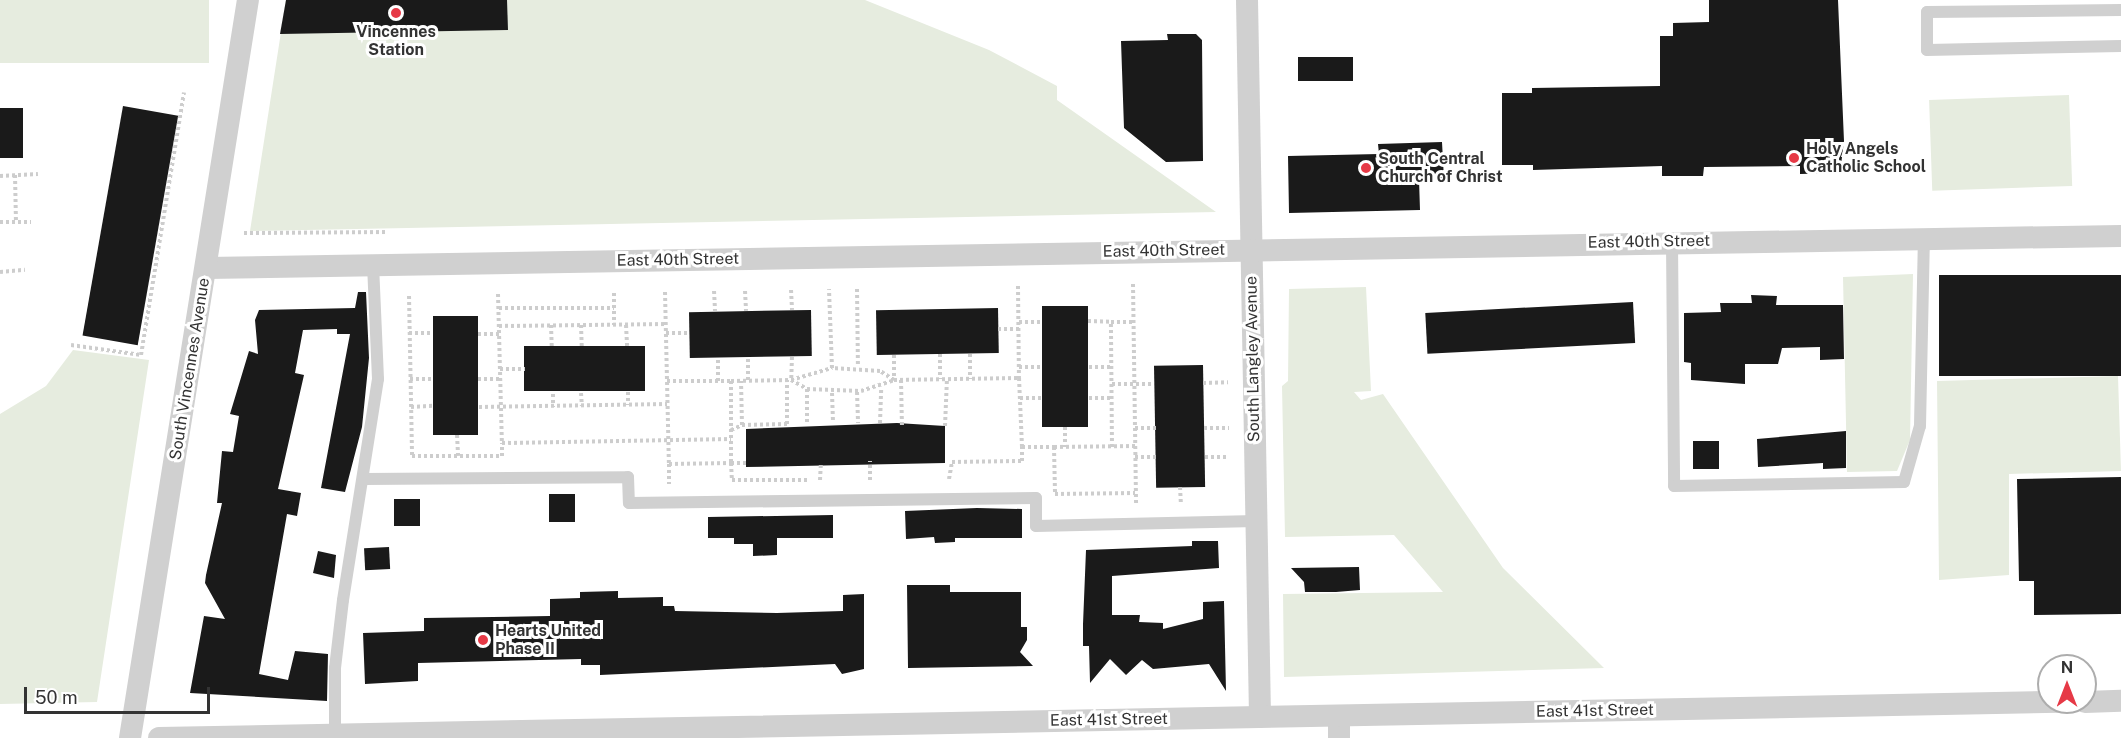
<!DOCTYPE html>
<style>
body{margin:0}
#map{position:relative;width:2121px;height:738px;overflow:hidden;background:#fff;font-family:"Public Sans",sans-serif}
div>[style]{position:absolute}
.green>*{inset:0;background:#e6ecdf;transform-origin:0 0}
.building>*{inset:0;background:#1a1a1a;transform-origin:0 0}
.path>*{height:4px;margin-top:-2px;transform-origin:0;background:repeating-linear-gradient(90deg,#cdcdcd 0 3px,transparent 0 6px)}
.lane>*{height:12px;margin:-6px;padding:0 6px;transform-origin:6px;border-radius:6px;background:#d0d0d0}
.street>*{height:22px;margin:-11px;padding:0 11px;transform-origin:11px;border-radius:11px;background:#d0d0d0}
.dots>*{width:16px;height:16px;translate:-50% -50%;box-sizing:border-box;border:3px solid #fff;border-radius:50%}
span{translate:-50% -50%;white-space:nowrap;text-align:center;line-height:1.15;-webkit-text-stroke:6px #fff;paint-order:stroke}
.poi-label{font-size:16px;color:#333;font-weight:700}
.left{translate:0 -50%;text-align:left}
.street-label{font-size:16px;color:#333}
.north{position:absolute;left:2037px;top:654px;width:60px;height:60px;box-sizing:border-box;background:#fff;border:2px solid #adadad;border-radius:50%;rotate:0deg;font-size:16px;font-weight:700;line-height:24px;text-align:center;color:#333}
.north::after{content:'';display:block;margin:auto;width:21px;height:27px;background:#e63946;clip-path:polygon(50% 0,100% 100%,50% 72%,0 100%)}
.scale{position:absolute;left:24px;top:687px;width:186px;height:27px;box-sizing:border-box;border:3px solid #333;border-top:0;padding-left:8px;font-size:18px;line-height:21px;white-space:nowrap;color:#333;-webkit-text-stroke:4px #fff;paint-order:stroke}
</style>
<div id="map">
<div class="green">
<div style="left:0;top:0;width:209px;height:63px"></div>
<div style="clip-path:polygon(286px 0,865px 0,989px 50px,1057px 86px,1057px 100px,1216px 212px,250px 231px)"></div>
<div style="left:2069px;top:95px;width:91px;height:140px;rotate:88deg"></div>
<div style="clip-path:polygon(1913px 274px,1910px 440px,1897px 471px,1847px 472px,1843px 277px)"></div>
<div style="clip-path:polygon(1366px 287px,1371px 391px,1354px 392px,1361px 400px,1383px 394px,1503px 568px,1604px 668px,1284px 677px,1283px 594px,1443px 592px,1394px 535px,1285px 537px,1282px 386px,1288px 381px,1289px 289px)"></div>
<div style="clip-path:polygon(73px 350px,149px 360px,97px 702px,0 704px,0 414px,46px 386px)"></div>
<div style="clip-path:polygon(2118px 376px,2121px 471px,2009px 474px,2009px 575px,1939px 580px,1937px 381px)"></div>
</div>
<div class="building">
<div style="clip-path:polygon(286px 0,507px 0,508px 30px,280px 34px)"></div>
<div style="clip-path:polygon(1709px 0,1838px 0,1844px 141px,1840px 173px,1800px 174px,1800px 166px,1704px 167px,1703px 176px,1662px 176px,1662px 166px,1533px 170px,1533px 165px,1502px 165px,1502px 93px,1532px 93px,1532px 88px,1660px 86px,1660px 36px,1673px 36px,1673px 23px,1709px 22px)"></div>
<div style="clip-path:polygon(1167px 34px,1196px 34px,1202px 40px,1203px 161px,1166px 162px,1124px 128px,1121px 41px,1168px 40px)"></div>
<div style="left:1298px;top:57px;width:55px;height:24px"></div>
<div style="left:123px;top:106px;width:56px;height:233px;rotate:10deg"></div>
<div style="left:0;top:108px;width:23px;height:50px"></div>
<div style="clip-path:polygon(1442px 142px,1444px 179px,1419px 179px,1420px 210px,1289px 213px,1288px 156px,1379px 154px,1378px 144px)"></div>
<div style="left:2121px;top:275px;width:101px;height:182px;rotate:90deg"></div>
<div style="clip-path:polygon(358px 292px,366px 292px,369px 358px,362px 427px,345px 492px,321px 488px,350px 334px,337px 334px,337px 329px,303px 330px,295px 373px,304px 375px,278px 489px,301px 493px,297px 516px,287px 514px,259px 674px,288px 680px,295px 651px,328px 654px,327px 701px,190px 693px,204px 616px,225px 619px,205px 583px,206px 575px,222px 503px,217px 503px,222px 451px,233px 452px,239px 416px,230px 414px,249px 351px,258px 354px,255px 320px,259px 310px,355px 308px)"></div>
<div style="clip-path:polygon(1751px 295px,1777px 296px,1776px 305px,1843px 305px,1844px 359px,1820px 360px,1820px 347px,1782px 348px,1778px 364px,1745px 364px,1745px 384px,1691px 380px,1691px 363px,1684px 362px,1684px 313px,1721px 312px,1720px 303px,1752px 303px)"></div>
<div style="left:1633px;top:302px;width:41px;height:208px;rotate:87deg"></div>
<div style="left:1042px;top:306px;width:46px;height:121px"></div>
<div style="left:998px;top:308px;width:45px;height:122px;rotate:89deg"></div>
<div style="left:811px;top:310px;width:46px;height:122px;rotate:89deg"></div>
<div style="left:478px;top:316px;width:119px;height:45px;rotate:90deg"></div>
<div style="left:645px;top:346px;width:45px;height:121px;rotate:90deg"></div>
<div style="left:1203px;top:365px;width:122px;height:49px;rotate:89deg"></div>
<div style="clip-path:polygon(897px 423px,945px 426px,945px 463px,746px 467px,746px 429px)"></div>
<div style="clip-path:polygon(1846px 431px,1846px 468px,1823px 469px,1823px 463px,1758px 467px,1757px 439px)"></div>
<div style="left:1693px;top:441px;width:26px;height:28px"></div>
<div style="clip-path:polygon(2121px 477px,2121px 614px,2034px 615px,2034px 581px,2019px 581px,2017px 479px)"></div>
<div style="left:549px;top:494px;width:26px;height:28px"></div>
<div style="left:394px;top:499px;width:26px;height:27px"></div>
<div style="clip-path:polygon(977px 508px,1022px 509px,1022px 538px,955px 538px,955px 542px,935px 543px,934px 537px,906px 539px,905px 511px)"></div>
<div style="clip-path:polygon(833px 515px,833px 538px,777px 538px,777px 555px,753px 556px,753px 544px,734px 544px,734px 538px,708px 538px,708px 517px)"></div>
<div style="clip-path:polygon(1192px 541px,1218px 541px,1219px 568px,1112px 576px,1112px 615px,1140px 615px,1139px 622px,1163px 623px,1163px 629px,1203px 619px,1203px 602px,1224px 601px,1226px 691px,1209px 664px,1153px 669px,1142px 660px,1126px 675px,1110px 659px,1090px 683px,1089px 646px,1083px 646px,1083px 624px,1086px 550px,1192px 546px)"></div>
<div style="left:389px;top:547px;width:22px;height:25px;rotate:87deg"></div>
<div style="clip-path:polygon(318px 551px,336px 555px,334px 578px,313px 573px)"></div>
<div style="clip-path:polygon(1359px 567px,1360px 590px,1336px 592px,1305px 592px,1304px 582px,1291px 568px)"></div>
<div style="clip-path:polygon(907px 585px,950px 585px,950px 592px,1021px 592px,1021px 627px,1027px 627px,1027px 640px,1020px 652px,1033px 666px,908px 668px)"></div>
<div style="clip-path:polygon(618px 591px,618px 598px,663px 597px,663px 606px,674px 606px,675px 611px,777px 613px,843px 611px,843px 595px,864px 594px,864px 669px,842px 674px,835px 664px,600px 675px,600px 665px,581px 665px,581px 659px,418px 663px,418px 681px,365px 684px,363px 633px,424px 631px,424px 618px,550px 616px,550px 599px,580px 598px,580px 592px)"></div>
</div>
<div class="path">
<div style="left:15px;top:175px;width:47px;rotate:88.8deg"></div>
<div style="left:0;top:176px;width:38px;rotate:-3deg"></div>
<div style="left:0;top:222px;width:31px"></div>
<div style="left:244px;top:233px;width:144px;rotate:-0.4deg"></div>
<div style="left:0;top:272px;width:25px;rotate:-5deg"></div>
<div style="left:1133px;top:284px;width:221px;rotate:89.2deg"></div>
<div style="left:1018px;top:286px;width:92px;rotate:89.4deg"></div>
<div style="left:857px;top:289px;width:78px;rotate:89.3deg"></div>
<div style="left:791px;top:290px;width:20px;rotate:87deg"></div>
<div style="left:714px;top:291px;width:20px;rotate:87deg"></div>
<div style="left:745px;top:291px;width:20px;rotate:87deg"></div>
<div style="left:665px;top:292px;width:172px;rotate:88.7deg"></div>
<div style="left:669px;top:464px;width:62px;rotate:-0.9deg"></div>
<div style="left:731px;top:463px;width:17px;rotate:87deg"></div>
<div style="left:732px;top:480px;width:78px"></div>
<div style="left:614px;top:293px;width:32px;rotate:90deg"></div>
<div style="left:498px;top:294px;width:149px;rotate:88.5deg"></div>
<div style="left:409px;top:296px;width:160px;rotate:88.9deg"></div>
<div style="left:412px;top:456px;width:90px"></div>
<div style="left:502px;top:456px;width:13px;rotate:-90deg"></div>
<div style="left:502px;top:443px;width:229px;rotate:-1deg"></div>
<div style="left:499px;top:308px;width:115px"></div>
<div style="left:1088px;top:321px;width:23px;rotate:2deg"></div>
<div style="left:1019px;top:322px;width:23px"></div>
<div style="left:551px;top:325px;width:23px;rotate:88deg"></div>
<div style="left:581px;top:325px;width:23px;rotate:88deg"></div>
<div style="left:626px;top:325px;width:21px;rotate:87deg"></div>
<div style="left:499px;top:326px;width:167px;rotate:-0.7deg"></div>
<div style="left:998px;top:329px;width:21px"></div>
<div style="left:409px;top:333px;width:24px"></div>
<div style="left:666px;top:333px;width:24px"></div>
<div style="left:478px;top:334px;width:21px"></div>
<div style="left:71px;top:345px;width:71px;rotate:8.1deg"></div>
<div style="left:141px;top:355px;width:266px;rotate:-80.7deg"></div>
<div style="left:940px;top:354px;width:25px;rotate:90deg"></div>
<div style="left:970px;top:354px;width:25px;rotate:90deg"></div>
<div style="left:894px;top:355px;width:25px;rotate:90deg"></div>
<div style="left:894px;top:380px;width:125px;rotate:-0.9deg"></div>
<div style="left:1019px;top:378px;width:69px;rotate:87.5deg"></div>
<div style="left:792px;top:357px;width:23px;rotate:92deg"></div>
<div style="left:791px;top:380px;width:18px;rotate:29deg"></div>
<div style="left:807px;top:389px;width:54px;rotate:2.1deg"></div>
<div style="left:861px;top:391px;width:35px;rotate:-18deg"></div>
<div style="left:894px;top:380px;width:17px;rotate:-147deg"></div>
<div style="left:880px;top:371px;width:48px;rotate:-176.4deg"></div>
<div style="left:1019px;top:367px;width:24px"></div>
<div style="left:1089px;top:367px;width:23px"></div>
<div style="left:500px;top:369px;width:25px"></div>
<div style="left:410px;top:379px;width:23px"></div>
<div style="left:478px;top:379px;width:22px"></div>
<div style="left:748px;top:380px;width:22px;rotate:-90deg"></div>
<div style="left:901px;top:380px;width:46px;rotate:88.8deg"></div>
<div style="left:667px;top:381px;width:64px"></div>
<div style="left:731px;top:381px;width:82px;rotate:90deg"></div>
<div style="left:731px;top:463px;width:15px"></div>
<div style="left:718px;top:381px;width:23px;rotate:-90deg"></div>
<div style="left:731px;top:381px;width:60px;rotate:-1deg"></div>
<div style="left:791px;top:380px;width:43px;rotate:-16.3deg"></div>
<div style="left:832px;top:368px;width:79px;rotate:-92.2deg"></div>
<div style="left:1203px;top:383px;width:25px;rotate:-2deg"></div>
<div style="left:1112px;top:384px;width:42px"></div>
<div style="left:807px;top:389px;width:35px;rotate:90deg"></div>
<div style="left:628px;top:392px;width:13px;rotate:90deg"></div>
<div style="left:857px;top:392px;width:31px;rotate:88deg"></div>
<div style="left:581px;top:393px;width:13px;rotate:86deg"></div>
<div style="left:832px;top:393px;width:30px;rotate:88deg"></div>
<div style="left:553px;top:394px;width:13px;rotate:90deg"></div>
<div style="left:1020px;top:398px;width:23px"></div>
<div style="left:1089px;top:398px;width:23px"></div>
<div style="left:411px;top:407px;width:22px;rotate:-3deg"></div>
<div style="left:479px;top:407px;width:188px;rotate:-0.9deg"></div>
<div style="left:880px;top:423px;width:35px;rotate:-88deg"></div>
<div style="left:742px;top:425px;width:45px;rotate:-1.3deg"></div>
<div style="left:787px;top:424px;width:44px;rotate:-90deg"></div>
<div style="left:945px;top:426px;width:47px;rotate:-87.6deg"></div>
<div style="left:1065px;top:427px;width:20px;rotate:90deg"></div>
<div style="left:1135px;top:428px;width:21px"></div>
<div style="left:1204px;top:428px;width:25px"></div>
<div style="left:731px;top:430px;width:12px;rotate:-24deg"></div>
<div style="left:742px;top:425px;width:44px;rotate:-91.3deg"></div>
<div style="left:457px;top:435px;width:21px;rotate:87deg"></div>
<div style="left:1112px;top:447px;width:125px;rotate:-90.5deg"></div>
<div style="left:1111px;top:322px;width:22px"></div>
<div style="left:1135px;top:457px;width:21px"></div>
<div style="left:1205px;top:457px;width:24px"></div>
<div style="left:669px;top:464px;width:20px;rotate:90deg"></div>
<div style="left:949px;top:479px;width:17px;rotate:-80deg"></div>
<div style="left:952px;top:462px;width:70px;rotate:-0.8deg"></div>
<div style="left:1022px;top:461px;width:14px;rotate:-90deg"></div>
<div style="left:1022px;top:447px;width:32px"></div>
<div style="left:820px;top:480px;width:18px;rotate:-87deg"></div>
<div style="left:870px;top:480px;width:19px;rotate:-90deg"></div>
<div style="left:1180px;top:487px;width:17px;rotate:87deg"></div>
<div style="left:1055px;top:492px;width:45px;rotate:-91.3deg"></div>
<div style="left:1054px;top:447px;width:81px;rotate:-0.7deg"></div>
<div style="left:1055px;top:494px;width:80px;rotate:-0.7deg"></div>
</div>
<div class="lane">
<div style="left:2121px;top:10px;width:194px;rotate:179.4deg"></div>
<div style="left:1927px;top:12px;width:38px;rotate:90deg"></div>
<div style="left:1927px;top:50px;width:194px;rotate:-1.2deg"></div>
<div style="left:1672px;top:242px;width:244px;rotate:89.5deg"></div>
<div style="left:1674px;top:486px;width:230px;rotate:-1deg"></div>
<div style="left:1904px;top:482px;width:58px;rotate:-74.1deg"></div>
<div style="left:1920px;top:426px;width:189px;rotate:-88.8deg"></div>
<div style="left:364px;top:479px;width:264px;rotate:-0.4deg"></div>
<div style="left:628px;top:477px;width:26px;rotate:88deg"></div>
<div style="left:629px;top:503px;width:407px;rotate:-0.7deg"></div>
<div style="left:1036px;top:498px;width:28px;rotate:90deg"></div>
<div style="left:1036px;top:526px;width:220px;rotate:-1.3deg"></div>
<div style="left:335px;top:735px;width:67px;rotate:-90deg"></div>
<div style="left:335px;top:668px;width:68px;rotate:-83.3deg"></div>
<div style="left:343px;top:600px;width:224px;rotate:-81deg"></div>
<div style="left:378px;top:379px;width:114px;rotate:-92.5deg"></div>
</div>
<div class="street">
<div style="left:1247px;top:0;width:717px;rotate:88.96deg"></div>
<div style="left:206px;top:268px;width:1915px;rotate:-0.96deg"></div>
<div style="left:2085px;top:702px;width:36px;rotate:-2deg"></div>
<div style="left:1339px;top:716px;width:22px;rotate:90deg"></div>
<div style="left:130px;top:738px;width:747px;rotate:-80.92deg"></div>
<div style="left:159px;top:738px;width:1900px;rotate:-1.09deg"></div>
</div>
<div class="dots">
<div style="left:396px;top:13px;background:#e63946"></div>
<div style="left:1794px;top:158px;background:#e63946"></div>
<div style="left:1366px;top:168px;background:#e63946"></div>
<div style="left:483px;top:640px;background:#e63946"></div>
</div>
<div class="poi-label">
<span style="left:396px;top:41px">Vincennes<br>Station</span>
<span class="left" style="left:1806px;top:158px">Holy Angels<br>Catholic School</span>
<span class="left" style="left:1378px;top:168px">South Central<br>Church of Christ</span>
<span class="left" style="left:495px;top:640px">Hearts United<br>Phase II</span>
</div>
<div class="street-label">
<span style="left:1649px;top:242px;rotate:-1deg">East 40th Street</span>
<span style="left:1164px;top:251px;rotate:-1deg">East 40th Street</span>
<span style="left:678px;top:260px;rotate:-1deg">East 40th Street</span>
<span style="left:1253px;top:359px;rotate:-91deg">South Langley Avenue</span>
<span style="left:190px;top:369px;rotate:-81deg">South Vincennes Avenue</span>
<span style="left:1595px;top:711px;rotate:-1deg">East 41st Street</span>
<span style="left:1109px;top:720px;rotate:-1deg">East 41st Street</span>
</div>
<div class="north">N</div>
<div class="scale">50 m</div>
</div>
